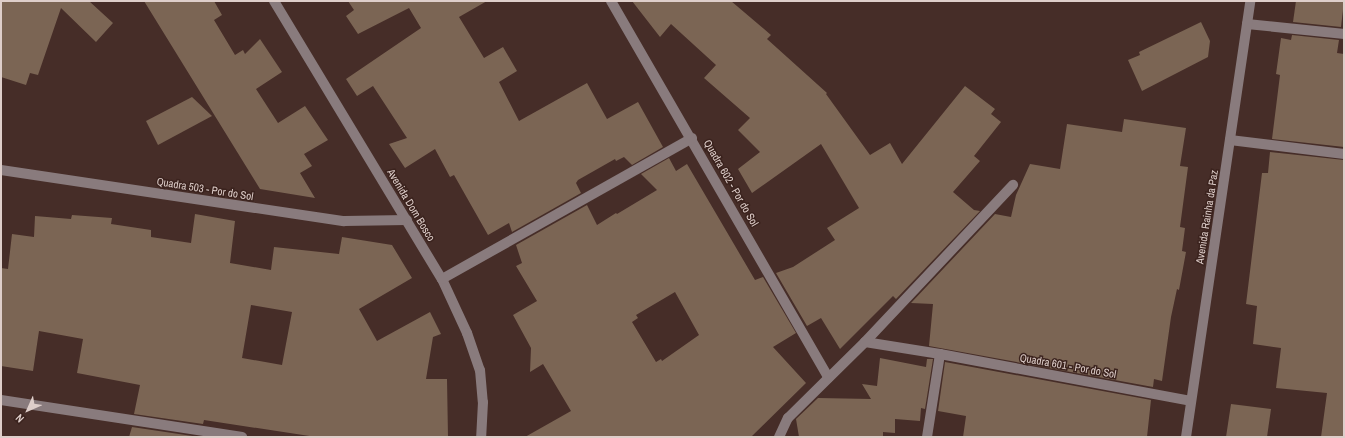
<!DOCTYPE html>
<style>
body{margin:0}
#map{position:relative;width:1345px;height:438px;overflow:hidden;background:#462d28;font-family:"Archivo Narrow",sans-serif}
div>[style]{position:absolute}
.building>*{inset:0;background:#7b6554}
.minor>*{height:10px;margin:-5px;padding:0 5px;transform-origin:5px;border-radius:5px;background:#897b7d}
span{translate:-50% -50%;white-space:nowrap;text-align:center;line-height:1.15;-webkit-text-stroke:3px #3b231e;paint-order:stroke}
.street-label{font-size:11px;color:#dececa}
.frame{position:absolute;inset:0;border:2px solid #dececa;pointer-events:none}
.north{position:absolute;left:8px;top:390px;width:40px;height:40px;-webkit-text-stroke:3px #3b231e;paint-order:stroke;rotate:225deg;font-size:11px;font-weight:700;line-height:16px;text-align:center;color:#dececa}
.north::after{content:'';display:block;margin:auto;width:14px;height:18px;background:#dececa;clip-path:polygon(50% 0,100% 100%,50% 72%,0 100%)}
</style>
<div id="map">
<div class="building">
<div style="clip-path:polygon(1px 1px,89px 1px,113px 23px,96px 42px,61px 8px,38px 75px,30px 73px,26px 85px,1px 77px)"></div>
<div style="clip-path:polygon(144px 1px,214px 1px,222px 15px,214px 20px,235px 55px,243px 50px,245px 54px,260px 39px,282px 72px,256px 89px,278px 123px,305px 106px,328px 140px,304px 154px,312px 166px,300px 173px,315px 198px,260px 189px)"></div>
<div style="clip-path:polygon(348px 1px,487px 1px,459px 17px,484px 58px,503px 47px,517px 71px,499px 82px,519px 121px,587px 83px,607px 119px,638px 102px,663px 147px,632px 165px,624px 157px,616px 161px,615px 159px,578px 180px,576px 183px,581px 193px,512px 232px,509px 223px,488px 235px,454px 175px,450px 177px,435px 149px,405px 168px,389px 144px,407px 138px,373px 86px,357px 96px,346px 79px,421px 28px,409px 8px,358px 34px,346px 16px,354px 10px)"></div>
<div style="clip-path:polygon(632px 1px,731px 1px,771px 35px,767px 39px,827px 93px,826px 94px,870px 155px,890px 143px,902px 164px,965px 86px,995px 109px,991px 114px,1001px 122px,974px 156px,980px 161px,953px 192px,974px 210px,980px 211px,896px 299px,893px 296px,840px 349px,821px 318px,807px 326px,776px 273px,793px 267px,835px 240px,827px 228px,859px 208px,821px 144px,752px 193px,738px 169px,760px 152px,738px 130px,750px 118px,704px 78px,716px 65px,671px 24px,660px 37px)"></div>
<div style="clip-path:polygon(1296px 1px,1344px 1px,1341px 27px,1293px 22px)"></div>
<div style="clip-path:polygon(1201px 22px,1210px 41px,1208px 57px,1142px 91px,1128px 60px,1140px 55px,1139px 52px)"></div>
<div style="clip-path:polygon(1292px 35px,1339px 40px,1337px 53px,1344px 54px,1344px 147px,1272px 139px,1280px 75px,1276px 74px,1281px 38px,1291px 40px)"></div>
<div style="clip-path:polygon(192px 97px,212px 116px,158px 145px,146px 121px)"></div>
<div style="clip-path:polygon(1124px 119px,1186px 128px,1180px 166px,1188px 167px,1180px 227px,1185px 228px,1182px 251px,1186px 252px,1179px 290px,1177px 289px,1171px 317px,1162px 381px,1154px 379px,1153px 387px,929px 346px,933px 304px,911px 303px,995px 214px,1011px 217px,1016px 195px,1030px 164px,1060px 169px,1067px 124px,1122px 132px)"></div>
<div style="clip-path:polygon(1270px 152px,1344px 160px,1344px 437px,1321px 437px,1327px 393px,1276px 388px,1281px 348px,1253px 344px,1257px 306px,1246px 304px,1262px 173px,1268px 173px)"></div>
<div style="clip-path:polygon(evenodd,669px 158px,676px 171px,687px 164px,755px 280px,763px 277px,796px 333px,773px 347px,806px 383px,751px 437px,525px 437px,571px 411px,543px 364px,530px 372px,531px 348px,513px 315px,537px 301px,516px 266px,522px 263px,516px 245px,587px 205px,597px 225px,616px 213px,617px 214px,657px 190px,641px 174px,669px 158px,675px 292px,699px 335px,662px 361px,661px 359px,656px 362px,632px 322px,638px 318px,636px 315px,675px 292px)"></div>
<div style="clip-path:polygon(evenodd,195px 214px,235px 221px,230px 263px,271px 270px,274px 247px,339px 254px,342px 237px,392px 245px,412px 278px,359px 309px,377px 341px,430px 312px,441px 334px,433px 337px,426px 379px,447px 379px,448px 437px,316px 437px,204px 420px,203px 424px,134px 414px,140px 385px,77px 373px,83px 339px,39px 331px,33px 371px,1px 366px,1px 268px,8px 269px,12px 234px,34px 237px,35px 216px,71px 219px,72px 215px,112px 218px,111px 224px,151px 230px,151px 237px,191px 243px,195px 214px,251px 305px,292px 312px,282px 365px,242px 358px,251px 305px)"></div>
<div style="clip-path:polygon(880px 358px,926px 367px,927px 359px,933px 359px,925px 409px,921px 408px,920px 421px,895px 419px,895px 433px,883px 432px,883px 437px,799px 437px,796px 419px,818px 398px,871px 399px,862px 384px,877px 386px)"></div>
<div style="clip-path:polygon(945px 362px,1151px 400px,1147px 437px,963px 437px,966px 416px,938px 411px)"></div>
<div style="clip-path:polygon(1231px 404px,1271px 409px,1267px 437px,1226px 437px)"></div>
<div style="clip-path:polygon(132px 427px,199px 437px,129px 437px)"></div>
</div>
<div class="minor">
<div style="left:274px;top:1px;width:325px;rotate:58.9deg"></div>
<div style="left:442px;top:279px;width:60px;rotate:65.2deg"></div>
<div style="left:467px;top:333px;width:39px;rotate:71deg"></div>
<div style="left:480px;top:370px;width:32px;rotate:85deg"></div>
<div style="left:483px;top:402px;width:35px;rotate:93deg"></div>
<div style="left:611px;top:1px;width:435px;rotate:60deg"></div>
<div style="left:1247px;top:24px;width:98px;rotate:5.9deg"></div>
<div style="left:1230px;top:140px;width:115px;rotate:7deg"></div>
<div style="left:1px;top:170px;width:347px;rotate:8.5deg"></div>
<div style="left:344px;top:221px;width:63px;rotate:-0.9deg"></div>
<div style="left:442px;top:279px;width:287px;rotate:-29.4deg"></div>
<div style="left:865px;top:342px;width:76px;rotate:9.1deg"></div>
<div style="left:940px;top:354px;width:84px;rotate:98.9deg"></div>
<div style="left:940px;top:354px;width:255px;rotate:10.6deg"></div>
<div style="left:1px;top:400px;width:244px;rotate:8.7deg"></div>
<div style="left:779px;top:437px;width:21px;rotate:-65deg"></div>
<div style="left:788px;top:418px;width:108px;rotate:-44.6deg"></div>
<div style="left:865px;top:342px;width:216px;rotate:-46.7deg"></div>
<div style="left:1186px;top:437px;width:441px;rotate:-81.6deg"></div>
</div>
<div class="street-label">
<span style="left:731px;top:183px;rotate:60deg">Quadra 602 - Por do Sol</span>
<span style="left:205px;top:189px;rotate:9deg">Quadra 503 - Por do Sol</span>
<span style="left:411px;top:205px;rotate:59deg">Avenida Dom Bosco</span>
<span style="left:1207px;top:217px;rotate:-81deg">Avenida Rainha da Paz</span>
<span style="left:1068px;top:366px;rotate:10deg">Quadra 601 - Por do Sol</span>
</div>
<div class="frame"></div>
<div class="north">N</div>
</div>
